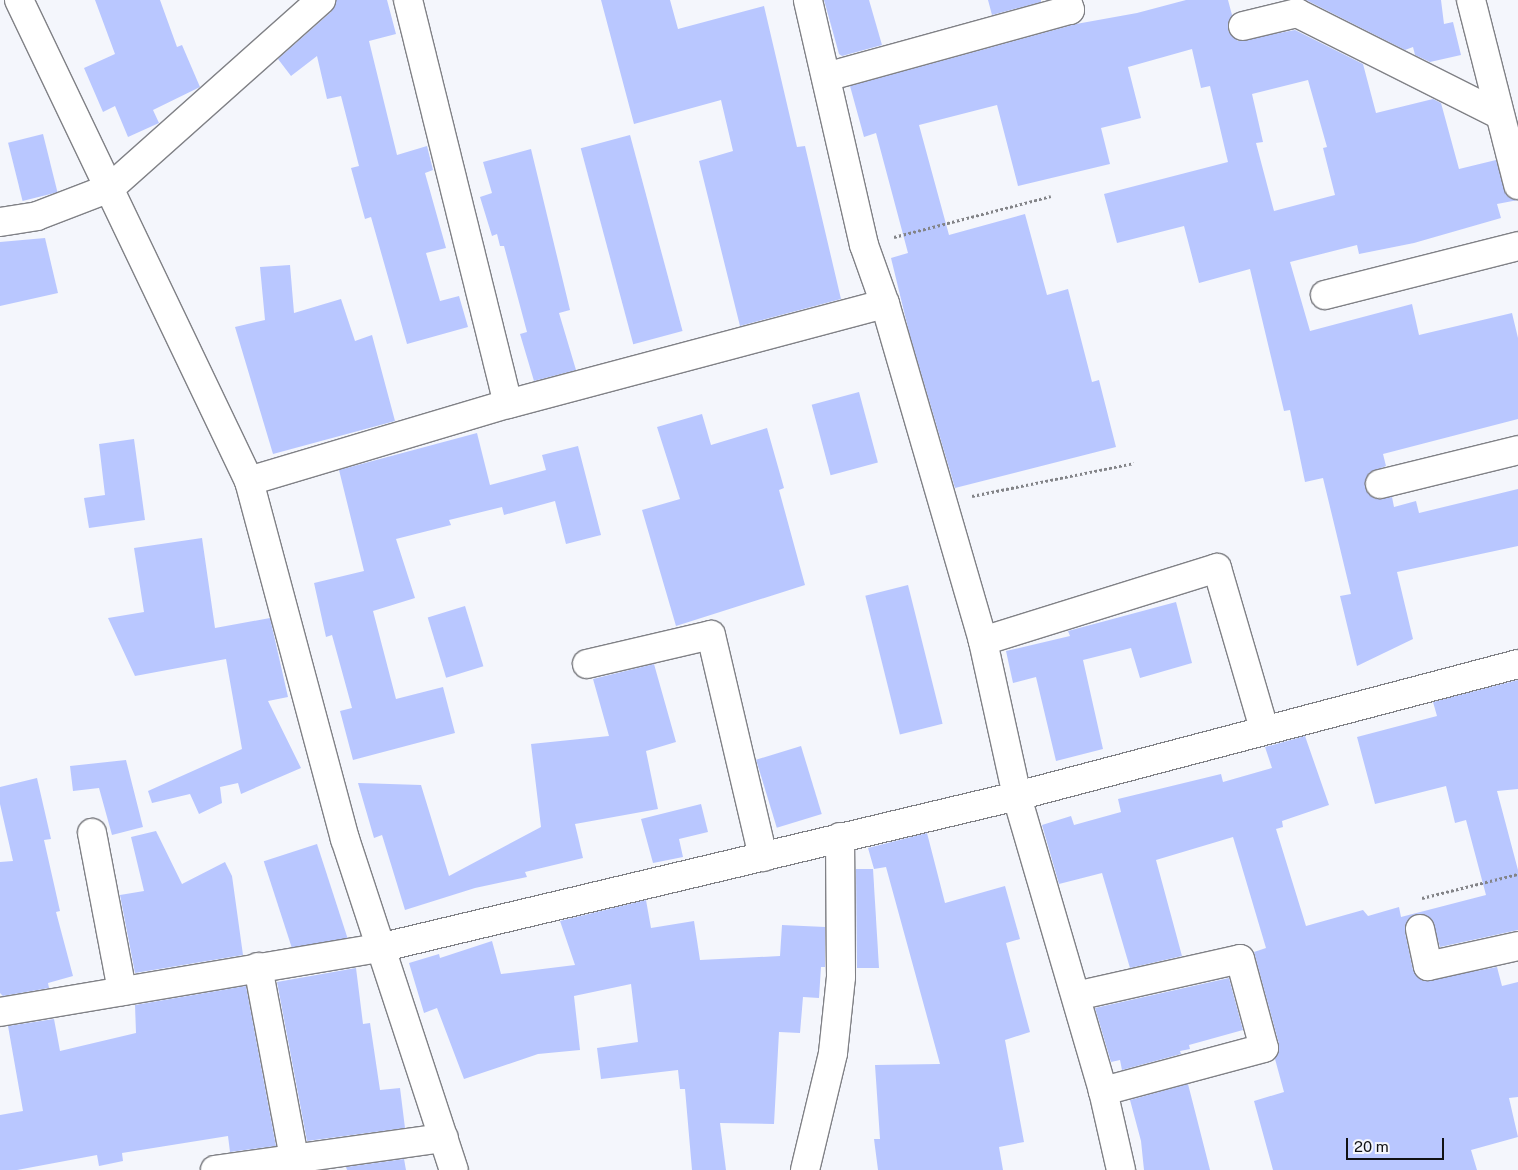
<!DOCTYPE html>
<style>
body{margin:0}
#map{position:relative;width:1518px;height:1170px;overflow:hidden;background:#f4f6fc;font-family:"Public Sans",sans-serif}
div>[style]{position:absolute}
.building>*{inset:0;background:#b9c7ff;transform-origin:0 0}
.path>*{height:3px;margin-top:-1.5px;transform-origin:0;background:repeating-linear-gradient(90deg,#838488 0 2.5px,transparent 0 5px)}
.roads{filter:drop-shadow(1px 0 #808186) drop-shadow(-1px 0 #808186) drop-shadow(0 1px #808186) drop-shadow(0 -1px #808186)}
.minor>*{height:28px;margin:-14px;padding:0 14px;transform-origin:14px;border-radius:14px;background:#fff}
span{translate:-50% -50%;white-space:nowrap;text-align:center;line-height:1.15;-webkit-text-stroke:5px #f4f6fc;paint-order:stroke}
.scale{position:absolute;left:1346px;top:1138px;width:98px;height:22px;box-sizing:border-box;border:2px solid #111214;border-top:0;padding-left:6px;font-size:15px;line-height:18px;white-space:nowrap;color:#111214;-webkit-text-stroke:4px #f4f6fc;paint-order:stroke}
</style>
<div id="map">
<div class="building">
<div style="clip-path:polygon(95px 0,160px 0,177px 47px,182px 45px,200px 87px,153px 110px,159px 123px,128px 137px,115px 106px,103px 112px,84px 68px,115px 54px)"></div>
<div style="clip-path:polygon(336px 0,387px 0,396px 34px,369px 41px,397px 155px,427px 146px,433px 170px,425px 173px,446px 248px,426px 253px,440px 301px,459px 296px,468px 327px,407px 344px,371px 217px,365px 219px,351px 168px,359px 166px,341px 96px,327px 99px,317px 56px,291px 76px,278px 59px,331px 12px)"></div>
<div style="clip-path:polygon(601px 0,670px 0,678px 29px,764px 6px,797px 147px,805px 146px,841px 299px,740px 326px,699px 161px,733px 151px,721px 100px,634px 124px)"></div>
<div style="clip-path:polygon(824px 0,869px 0,882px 45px,842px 56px,839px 54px)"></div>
<div style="clip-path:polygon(988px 0,1041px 0,1041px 2px,992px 15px)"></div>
<div style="clip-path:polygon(evenodd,1186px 0,1228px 0,1232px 15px,1228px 30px,1238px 41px,1295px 30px,1363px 64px,1376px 113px,1433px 99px,1441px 103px,1459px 169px,1496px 160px,1507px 196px,1518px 200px,1497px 204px,1501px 218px,1414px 243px,1359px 254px,1357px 245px,1290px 262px,1310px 331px,1412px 304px,1419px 335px,1512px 313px,1518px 338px,1518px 419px,1383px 454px,1386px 466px,1369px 473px,1365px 487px,1375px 499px,1392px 497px,1394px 507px,1416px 501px,1419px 513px,1518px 489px,1518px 546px,1397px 572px,1413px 639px,1357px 666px,1340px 596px,1351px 594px,1323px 478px,1305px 482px,1290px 410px,1284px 411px,1250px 269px,1199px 283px,1184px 226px,1117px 243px,1104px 194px,1228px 162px,1210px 86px,1201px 88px,1192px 49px,1128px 67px,1141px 118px,1101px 128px,1110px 164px,1018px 186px,997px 105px,919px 125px,949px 235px,1025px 214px,1047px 295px,1068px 289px,1092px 382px,1099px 380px,1116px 447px,955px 488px,909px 332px,891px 258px,908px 253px,876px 133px,864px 137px,850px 86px,1076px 24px,1137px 13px,1186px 0,1308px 80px,1327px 147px,1323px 148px,1335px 195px,1274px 211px,1256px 143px,1263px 142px,1252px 94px,1308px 80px)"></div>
<div style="clip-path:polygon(1306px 0,1441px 0,1444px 24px,1453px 22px,1461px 55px,1430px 62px,1415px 55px,1413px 47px,1405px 50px)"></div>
<div style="left:43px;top:134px;width:60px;height:36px;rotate:76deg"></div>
<div style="left:630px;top:135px;width:203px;height:51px;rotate:75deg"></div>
<div style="clip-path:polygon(531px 149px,570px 310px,559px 313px,576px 370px,534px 381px,520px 334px,527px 332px,504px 246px,500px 246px,497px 234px,492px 236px,480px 197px,492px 193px,483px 162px)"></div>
<div style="clip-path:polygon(45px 238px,58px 293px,0 306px,0 242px)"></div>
<div style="clip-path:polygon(290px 265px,294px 313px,341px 299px,355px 341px,372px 335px,395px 421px,273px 454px,235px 327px,265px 320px,260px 267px)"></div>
<div style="left:859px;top:392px;width:73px;height:49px;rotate:75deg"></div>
<div style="clip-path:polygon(702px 414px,711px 445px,767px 428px,784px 488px,779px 490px,805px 585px,676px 626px,642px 510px,680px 499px,657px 427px)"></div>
<div style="clip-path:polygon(477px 433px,490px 485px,546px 470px,542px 455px,578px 446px,601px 535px,566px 544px,555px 501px,504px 515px,502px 507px,449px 520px,451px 525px,396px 539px,415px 598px,373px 611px,396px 699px,443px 687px,455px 733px,353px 760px,340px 711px,352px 708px,332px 635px,326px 637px,314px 583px,364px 571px,339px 470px)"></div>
<div style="clip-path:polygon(134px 439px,145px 520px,89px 528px,84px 498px,105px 495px,99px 444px)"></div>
<div style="clip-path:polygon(202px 538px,215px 628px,270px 618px,288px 697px,268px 701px,301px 768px,241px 794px,238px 783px,220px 787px,222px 803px,199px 814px,190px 794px,152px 803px,148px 791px,242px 749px,226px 659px,135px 676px,108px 618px,144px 612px,134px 548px)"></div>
<div style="left:908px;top:585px;width:143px;height:44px;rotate:76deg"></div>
<div style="clip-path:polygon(1176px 602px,1192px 663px,1140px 678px,1131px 648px,1083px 660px,1103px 749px,1056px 761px,1036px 677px,1013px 683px,1006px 651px,1070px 636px,1068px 631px)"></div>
<div style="left:465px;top:606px;width:63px;height:39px;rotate:73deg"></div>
<div style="clip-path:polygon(654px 664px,676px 742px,646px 751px,658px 809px,575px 824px,583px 858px,525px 872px,527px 877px,475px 888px,405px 910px,382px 835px,374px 838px,358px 783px,421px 785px,449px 876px,541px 827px,531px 744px,609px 736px,593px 679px)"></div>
<div style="clip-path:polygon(1518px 680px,1518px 789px,1497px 791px,1518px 870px,1518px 930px,1440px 947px,1432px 919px,1417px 914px,1409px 918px,1405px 932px,1413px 970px,1423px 981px,1497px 967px,1502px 986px,1518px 982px,1518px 1097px,1509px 1098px,1518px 1137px,1471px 1150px,1477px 1170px,1273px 1170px,1254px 1101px,1284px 1092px,1275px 1059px,1279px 1044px,1254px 952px,1266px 948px,1233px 837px,1156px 860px,1182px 956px,1130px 968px,1102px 873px,1059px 884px,1042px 825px,1071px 816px,1074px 825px,1121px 812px,1118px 799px,1221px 774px,1223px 782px,1272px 768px,1265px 747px,1305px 736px,1329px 805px,1282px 821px,1283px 827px,1276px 829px,1306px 926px,1363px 910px,1368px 916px,1399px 907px,1401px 917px,1486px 895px,1466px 820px,1455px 823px,1446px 786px,1375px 804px,1357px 737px,1437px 716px,1433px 702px)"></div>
<div style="left:801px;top:746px;width:71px;height:47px;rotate:73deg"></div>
<div style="clip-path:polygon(126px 760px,143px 827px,112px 835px,99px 788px,73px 791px,70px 766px)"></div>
<div style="clip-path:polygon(37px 778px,51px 839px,44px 840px,60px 911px,56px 912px,73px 976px,48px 983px,49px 988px,3px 996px,0 993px,0 862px,13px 861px,0 804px,0 787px)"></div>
<div style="clip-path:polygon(701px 804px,708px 832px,679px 839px,683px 857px,653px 863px,641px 819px)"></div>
<div style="clip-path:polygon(156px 831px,182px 884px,225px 862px,232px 876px,243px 955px,135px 973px,120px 895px,144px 891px,131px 837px)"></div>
<div style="clip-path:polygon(927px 833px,945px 903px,1005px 886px,1020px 939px,1006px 943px,1030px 1032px,1005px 1040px,1024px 1142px,999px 1147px,1003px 1170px,878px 1170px,874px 1139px,880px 1139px,875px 1065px,940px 1064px,886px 867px,874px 869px,868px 848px)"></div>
<div style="left:317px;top:844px;width:99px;height:56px;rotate:72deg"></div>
<div style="clip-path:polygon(856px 869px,873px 869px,879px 968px,857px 968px)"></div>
<div style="clip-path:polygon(646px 900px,651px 928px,694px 921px,700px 960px,780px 956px,782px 925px,825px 927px,825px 967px,821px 967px,819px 998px,803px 997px,800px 1033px,779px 1032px,774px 1124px,720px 1123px,726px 1170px,692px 1170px,685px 1089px,680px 1089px,678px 1070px,601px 1079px,597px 1048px,638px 1042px,631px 984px,574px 996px,580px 1050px,538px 1054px,464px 1079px,437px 1008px,424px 1013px,409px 963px,439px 954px,440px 958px,492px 941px,501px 974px,575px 965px,560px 921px)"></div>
<div style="clip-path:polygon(356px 968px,363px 1024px,370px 1023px,380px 1090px,400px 1088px,405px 1128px,307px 1141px,277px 982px)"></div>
<div style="clip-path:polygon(1229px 978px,1243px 1030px,1189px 1045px,1190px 1049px,1180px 1051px,1181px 1054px,1122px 1070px,1120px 1060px,1111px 1062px,1095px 1008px)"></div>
<div style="clip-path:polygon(246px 986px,276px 1146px,230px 1152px,228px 1136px,122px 1153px,123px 1161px,99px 1166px,97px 1155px,17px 1170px,0 1170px,0 1115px,23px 1111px,8px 1026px,54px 1019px,60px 1051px,136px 1033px,135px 1005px)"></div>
<div style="clip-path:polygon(1188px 1084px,1210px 1170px,1144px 1170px,1141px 1141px,1130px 1100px)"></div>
<div style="clip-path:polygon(404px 1159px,406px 1170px,347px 1170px,346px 1167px)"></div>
</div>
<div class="path">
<div style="left:894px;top:237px;width:162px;rotate:-14.6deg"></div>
<div style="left:972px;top:496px;width:165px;rotate:-11.5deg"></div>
<div style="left:1422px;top:898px;width:99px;rotate:-14deg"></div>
</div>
<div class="roads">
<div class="minor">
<div style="left:19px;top:0;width:533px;rotate:64.44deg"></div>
<div style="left:249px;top:481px;width:371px;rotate:75deg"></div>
<div style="left:345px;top:839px;width:348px;rotate:71.8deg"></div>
<div style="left:408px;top:0;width:416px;rotate:76.1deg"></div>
<div style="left:1471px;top:0;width:191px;rotate:75.7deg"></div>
<div style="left:1243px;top:26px;width:56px;rotate:-13.5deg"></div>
<div style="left:1297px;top:13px;width:225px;rotate:26.7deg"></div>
<div style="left:826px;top:77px;width:253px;rotate:-15.4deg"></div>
<div style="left:1070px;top:10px;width:10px;rotate:-107deg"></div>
<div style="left:0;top:222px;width:37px;rotate:-9deg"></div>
<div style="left:37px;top:216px;width:78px;rotate:-21deg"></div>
<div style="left:110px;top:188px;width:283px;rotate:-41.7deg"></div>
<div style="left:1325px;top:295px;width:199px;rotate:-14.2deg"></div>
<div style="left:249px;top:481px;width:270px;rotate:-16.6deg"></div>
<div style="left:508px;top:404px;width:390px;rotate:-14.9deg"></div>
<div style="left:1380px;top:484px;width:142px;rotate:-13.8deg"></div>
<div style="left:983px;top:641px;width:245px;rotate:-17.3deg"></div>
<div style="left:1217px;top:568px;width:168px;rotate:73.7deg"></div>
<div style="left:587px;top:664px;width:127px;rotate:-13.2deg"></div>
<div style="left:711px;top:635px;width:228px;rotate:76.8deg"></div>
<div style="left:92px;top:833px;width:161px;rotate:79.2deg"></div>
<div style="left:1420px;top:929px;width:38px;rotate:78deg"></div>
<div style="left:1428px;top:966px;width:92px;rotate:-12.5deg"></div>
<div style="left:258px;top:967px;width:193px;rotate:79.3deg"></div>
<div style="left:1076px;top:996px;width:168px;rotate:-12.7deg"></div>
<div style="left:1240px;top:959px;width:92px;rotate:74.9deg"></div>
<div style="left:1264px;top:1048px;width:167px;rotate:165deg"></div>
<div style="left:0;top:1012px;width:384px;rotate:-9.6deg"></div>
<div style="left:379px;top:948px;width:656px;rotate:-13.4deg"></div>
<div style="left:1017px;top:796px;width:159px;rotate:-102.4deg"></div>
<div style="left:983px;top:641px;width:351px;rotate:-106.2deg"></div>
<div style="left:885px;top:304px;width:63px;rotate:-109.6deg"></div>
<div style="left:864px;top:245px;width:251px;rotate:-102.9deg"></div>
<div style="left:215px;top:1170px;width:231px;rotate:-8deg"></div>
<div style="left:805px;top:1170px;width:120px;rotate:-76.5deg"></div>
<div style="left:833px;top:1053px;width:76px;rotate:-84deg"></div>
<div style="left:841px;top:977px;width:140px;rotate:-90.4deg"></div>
<div style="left:1121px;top:1170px;width:81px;rotate:-102.8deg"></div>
<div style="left:1103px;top:1091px;width:307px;rotate:-106.3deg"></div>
<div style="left:1017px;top:796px;width:518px;rotate:-14.76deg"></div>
</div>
</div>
<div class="scale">20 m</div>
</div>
